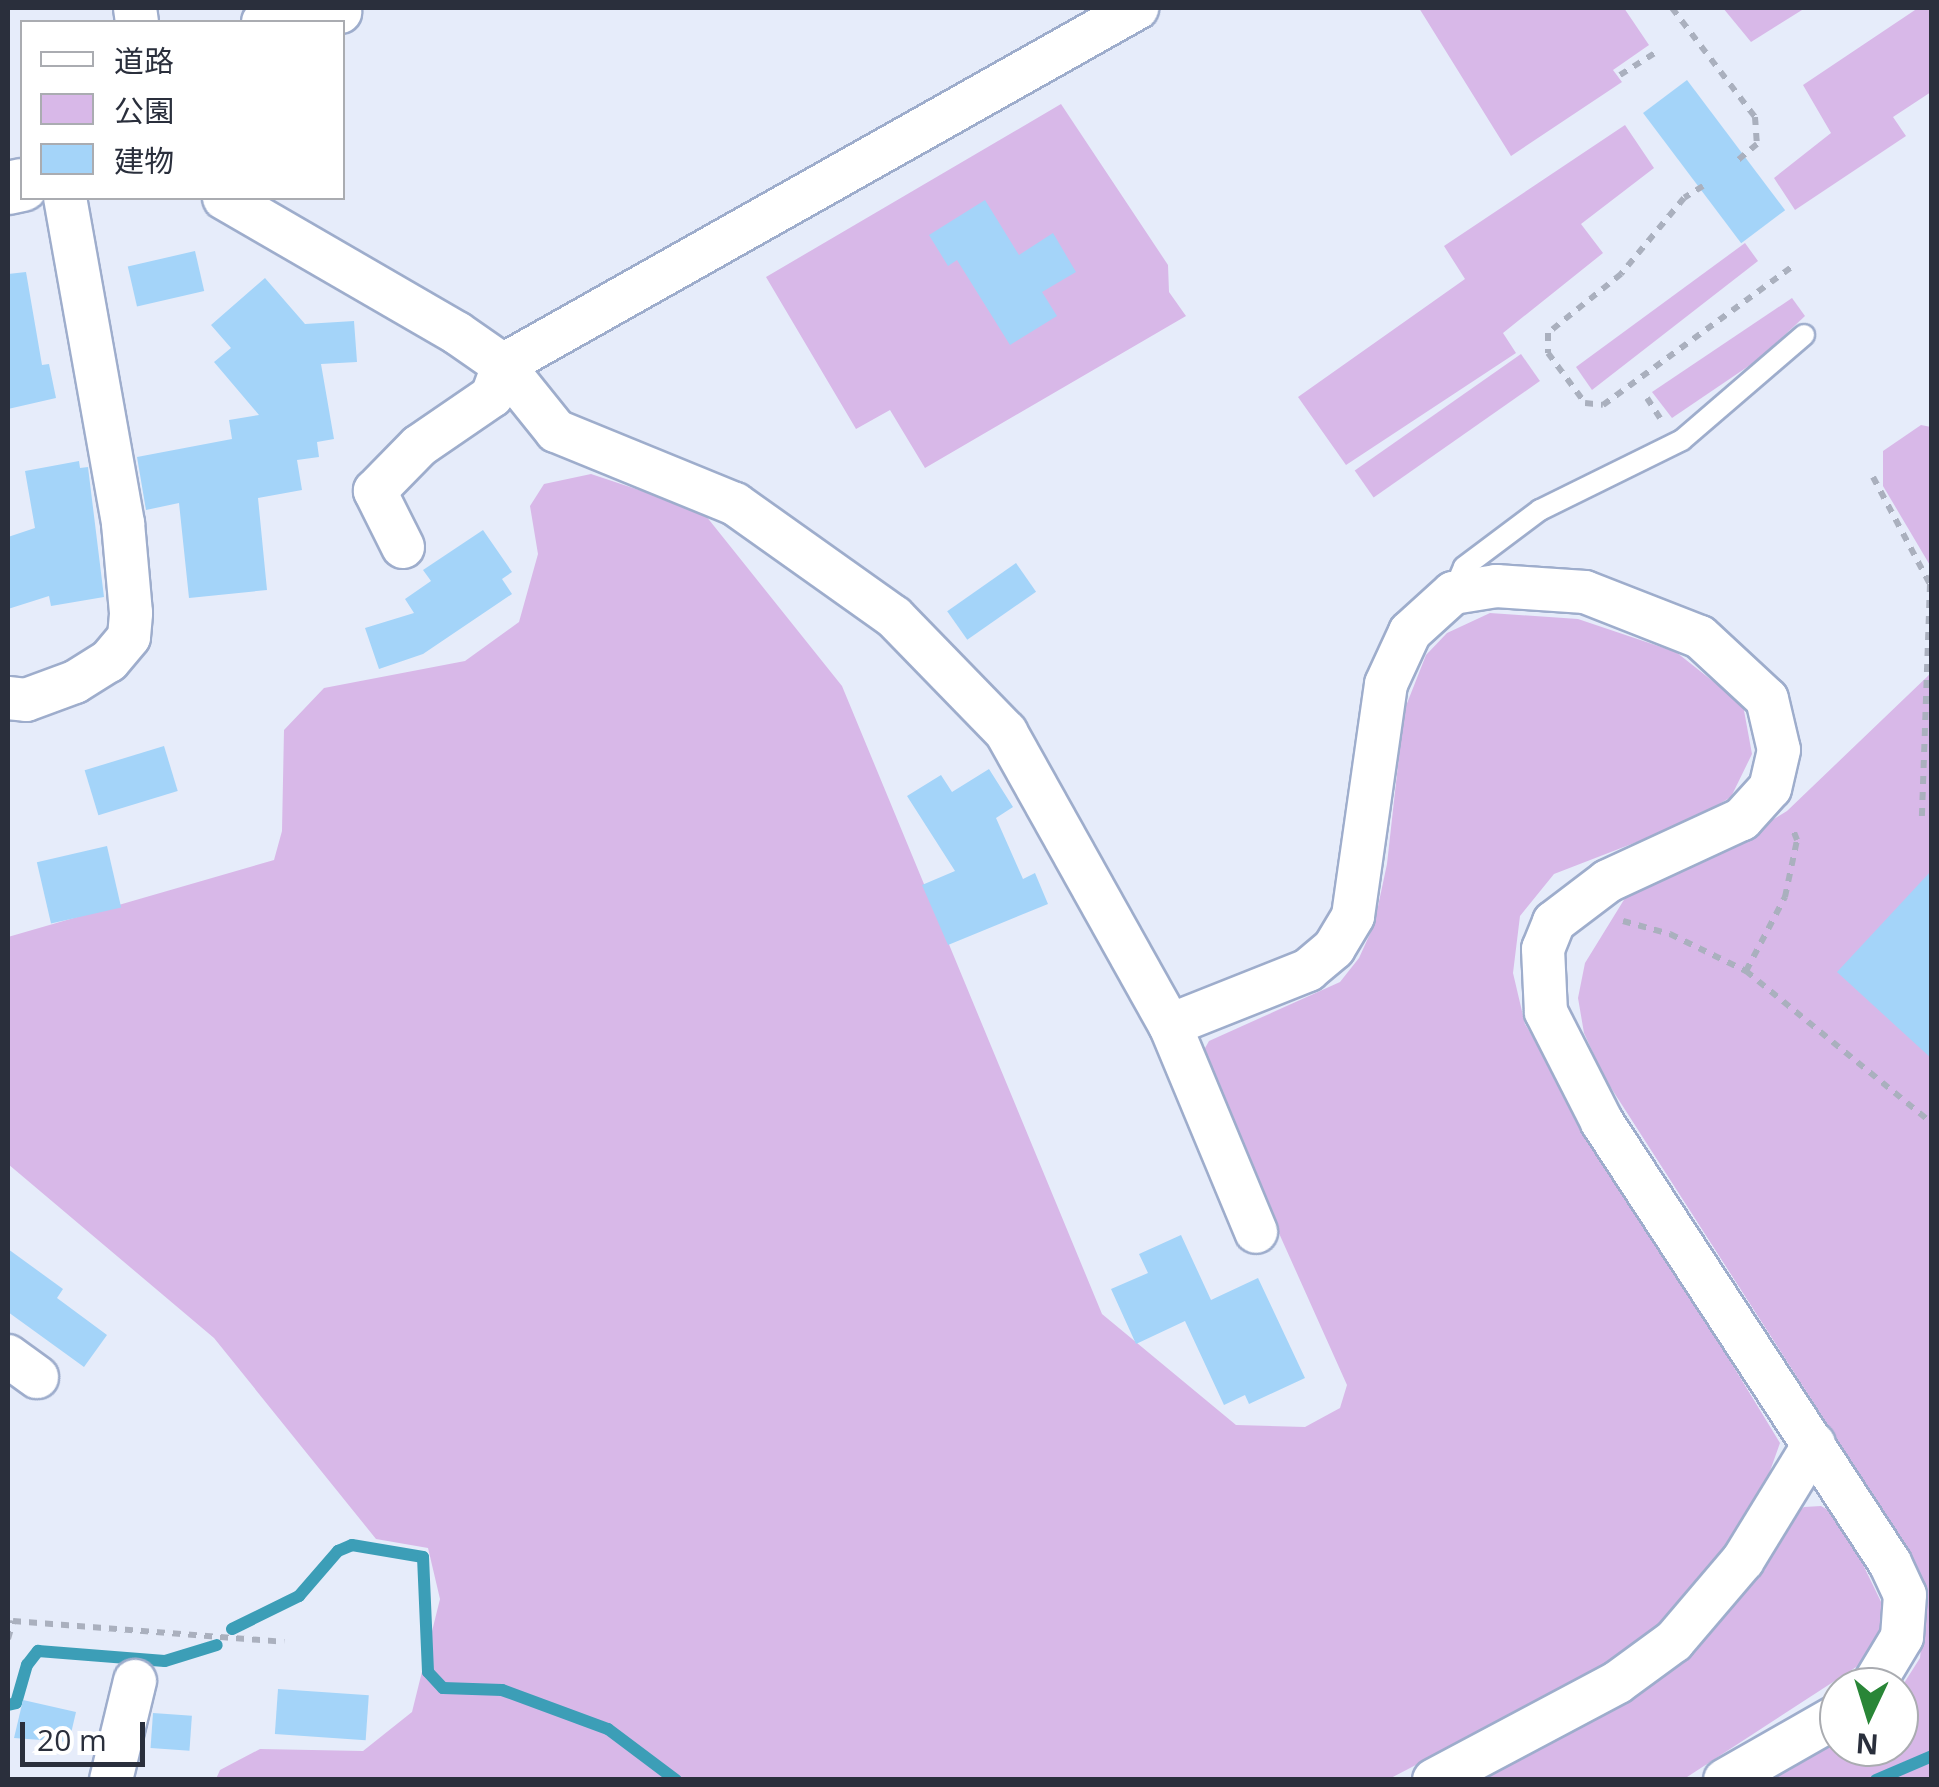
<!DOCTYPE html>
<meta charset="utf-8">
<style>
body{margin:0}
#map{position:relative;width:1939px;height:1787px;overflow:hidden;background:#e6ecfa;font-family:"Open Sans","Noto Sans JP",sans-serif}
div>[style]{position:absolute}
.green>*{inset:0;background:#d8b8e8;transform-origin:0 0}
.stream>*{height:12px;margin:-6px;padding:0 6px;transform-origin:6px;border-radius:6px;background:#3c9eb7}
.building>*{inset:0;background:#a4d4f9;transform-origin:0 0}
.path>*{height:6px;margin-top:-3px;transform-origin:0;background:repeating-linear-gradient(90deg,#aab0be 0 8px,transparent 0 16px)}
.roads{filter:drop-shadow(2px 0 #9eadcc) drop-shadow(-2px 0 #9eadcc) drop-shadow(0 2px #9eadcc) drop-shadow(0 -2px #9eadcc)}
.service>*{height:20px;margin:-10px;padding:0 10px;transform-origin:10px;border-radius:10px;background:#fff}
.minor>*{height:42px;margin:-21px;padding:0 21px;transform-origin:21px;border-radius:21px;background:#fff}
.tertiary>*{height:52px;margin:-26px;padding:0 26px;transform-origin:26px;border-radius:26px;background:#fff}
span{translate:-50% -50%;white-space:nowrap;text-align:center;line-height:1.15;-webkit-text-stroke:10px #fff;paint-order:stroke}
.frame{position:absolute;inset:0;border:10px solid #2a2f3c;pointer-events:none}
.legend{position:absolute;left:20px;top:20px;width:325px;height:180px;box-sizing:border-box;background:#fff;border:2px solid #aaacb1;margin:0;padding:12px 18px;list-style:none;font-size:30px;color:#2a2f3c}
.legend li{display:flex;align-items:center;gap:20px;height:50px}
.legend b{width:50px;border:2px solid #aaacb1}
.north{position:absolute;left:1819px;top:1667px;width:100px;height:100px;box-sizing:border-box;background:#fff;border:2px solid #aaacb1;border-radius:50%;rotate:184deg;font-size:28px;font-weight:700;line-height:40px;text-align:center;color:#2a2f3c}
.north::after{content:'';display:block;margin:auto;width:35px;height:45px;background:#298637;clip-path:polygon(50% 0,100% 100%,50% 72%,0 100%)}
.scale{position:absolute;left:20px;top:1722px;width:125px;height:45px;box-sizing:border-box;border:5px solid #2a2f3c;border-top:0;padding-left:12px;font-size:30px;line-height:35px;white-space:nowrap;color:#2a2f3c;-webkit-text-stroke:8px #fff;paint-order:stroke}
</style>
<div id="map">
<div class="green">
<div style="clip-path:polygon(1419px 8px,1624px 8px,1649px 45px,1613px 70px,1622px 82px,1511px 156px)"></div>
<div style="clip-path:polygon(1723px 8px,1800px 8px,1802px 10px,1751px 42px)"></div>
<div style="clip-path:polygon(1918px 8px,1931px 8px,1931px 92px,1893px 117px,1906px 136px,1795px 210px,1774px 178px,1831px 133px,1803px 85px)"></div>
<div style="clip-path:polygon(1061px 104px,1168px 265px,1169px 292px,1186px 316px,925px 468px,890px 410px,856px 429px,766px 277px)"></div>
<div style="clip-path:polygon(1625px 125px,1654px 168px,1581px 224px,1603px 253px,1503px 333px,1516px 353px,1346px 465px,1298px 397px,1465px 279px,1444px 246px)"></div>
<div style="clip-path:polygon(1745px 243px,1758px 261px,1592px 390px,1576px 367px)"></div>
<div style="clip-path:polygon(1792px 298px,1805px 316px,1759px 359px,1672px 418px,1652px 392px)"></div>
<div style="left:1521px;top:354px;width:33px;height:203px;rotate:55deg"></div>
<div style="clip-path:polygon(1921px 425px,1931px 427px,1931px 567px,1883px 486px,1883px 451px)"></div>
<div style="clip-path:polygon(591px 474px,702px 511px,842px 686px,1102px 1314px,1236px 1425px,1305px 1427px,1340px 1408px,1347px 1385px,1200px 1057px,1209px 1041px,1340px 982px,1359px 958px,1374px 925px,1387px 864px,1404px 711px,1426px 655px,1447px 633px,1490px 613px,1578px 619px,1676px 652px,1743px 705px,1752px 754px,1731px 797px,1691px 821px,1554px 874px,1520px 916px,1513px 973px,1525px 1024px,1780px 1443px,1755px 1513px,1668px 1624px,1592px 1673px,1389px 1779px,216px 1779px,220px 1770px,260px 1749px,363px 1751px,412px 1712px,440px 1599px,428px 1548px,376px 1539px,214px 1338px,8px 1164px,8px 937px,274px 860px,282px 831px,284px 730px,324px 688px,465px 661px,519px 622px,538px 554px,530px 506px,544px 484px)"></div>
<div style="clip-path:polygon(1931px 673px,1931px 1779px,1766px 1779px,1839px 1736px,1839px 1747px,1899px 1747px,1899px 1691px,1920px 1658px,1926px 1594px,1844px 1450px,1604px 1077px,1584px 1033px,1578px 998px,1585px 963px,1630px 890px,1727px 848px,1787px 811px)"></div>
<div style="clip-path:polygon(1821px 1506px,1840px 1517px,1884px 1608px,1882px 1640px,1867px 1660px,1684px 1779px,1471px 1780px,1643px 1692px,1706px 1637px,1793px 1516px,1804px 1507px)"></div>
</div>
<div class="stream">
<div style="left:232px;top:1629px;width:75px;rotate:-26.2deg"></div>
<div style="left:299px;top:1596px;width:60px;rotate:-49.1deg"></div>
<div style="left:338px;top:1551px;width:15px;rotate:-23deg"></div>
<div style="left:352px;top:1545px;width:72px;rotate:9.6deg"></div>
<div style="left:423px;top:1557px;width:115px;rotate:87.5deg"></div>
<div style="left:428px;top:1672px;width:22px;rotate:47deg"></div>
<div style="left:443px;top:1688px;width:59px;rotate:1.9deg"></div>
<div style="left:502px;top:1690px;width:113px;rotate:20.2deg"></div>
<div style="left:608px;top:1729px;width:85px;rotate:36.9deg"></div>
<div style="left:8px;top:1705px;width:8px;rotate:-14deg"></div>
<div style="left:16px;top:1703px;width:40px;rotate:-74deg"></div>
<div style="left:27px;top:1665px;width:18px;rotate:-52deg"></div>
<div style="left:38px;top:1651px;width:127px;rotate:4.5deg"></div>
<div style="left:165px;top:1661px;width:54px;rotate:-17.1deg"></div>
<div style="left:1876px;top:1780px;width:61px;rotate:-23.2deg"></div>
</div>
<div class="building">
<div style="left:1687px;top:80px;width:163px;height:55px;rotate:53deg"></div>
<div style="clip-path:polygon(985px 200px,1019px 255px,1053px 233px,1076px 272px,1042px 292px,1057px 316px,1010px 345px,957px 260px,948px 266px,929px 235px)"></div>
<div style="left:195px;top:251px;width:41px;height:69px;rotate:77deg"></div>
<div style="clip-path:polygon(26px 272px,42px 365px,49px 364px,56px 398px,8px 409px,8px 274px)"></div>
<div style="clip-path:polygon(265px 278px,305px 324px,354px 321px,357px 362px,321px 364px,334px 439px,317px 442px,319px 457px,297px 460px,302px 490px,258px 498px,267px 590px,189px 598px,179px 503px,146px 510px,137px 457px,232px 439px,229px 420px,259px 415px,214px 362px,231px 348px,211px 325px)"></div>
<div style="clip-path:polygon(79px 461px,80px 468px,88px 467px,104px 597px,51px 606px,49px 596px,8px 609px,8px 537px,35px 528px,25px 471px)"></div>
<div style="clip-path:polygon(483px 530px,512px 572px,502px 579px,512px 594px,423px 654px,379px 669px,365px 628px,414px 613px,405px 599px,431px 581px,423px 570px)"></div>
<div style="left:1016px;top:563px;width:35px;height:84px;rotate:55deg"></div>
<div style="left:164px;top:746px;width:47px;height:83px;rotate:73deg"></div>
<div style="clip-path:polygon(989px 769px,1013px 807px,996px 818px,1023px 879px,1035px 873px,1048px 904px,948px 945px,922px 885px,955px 871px,907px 796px,941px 775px,952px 792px)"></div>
<div style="left:107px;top:846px;width:63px;height:72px;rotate:77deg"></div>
<div style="clip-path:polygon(1932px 870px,1932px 1059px,1837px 972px)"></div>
<div style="clip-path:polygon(1181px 1235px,1211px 1300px,1258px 1278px,1305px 1378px,1249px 1404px,1245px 1395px,1224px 1405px,1185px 1321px,1136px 1344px,1111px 1289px,1148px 1273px,1139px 1254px)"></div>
<div style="clip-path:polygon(8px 1249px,63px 1289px,57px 1298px,107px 1335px,84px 1367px,8px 1312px)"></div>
<div style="left:278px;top:1689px;width:91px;height:45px;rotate:4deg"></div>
<div style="clip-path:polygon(23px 1700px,76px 1712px,69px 1742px,14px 1738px)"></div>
<div style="left:153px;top:1713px;width:39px;height:35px;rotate:4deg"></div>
</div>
<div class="path">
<div style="left:1672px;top:8px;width:137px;rotate:52.7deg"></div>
<div style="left:1755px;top:117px;width:27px;rotate:86deg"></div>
<div style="left:1757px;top:144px;width:26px;rotate:140deg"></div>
<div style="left:1620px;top:75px;width:45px;rotate:-32.3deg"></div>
<div style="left:1703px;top:186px;width:22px;rotate:148deg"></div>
<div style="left:1684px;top:198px;width:99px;rotate:129.7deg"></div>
<div style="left:1621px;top:274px;width:94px;rotate:141.1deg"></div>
<div style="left:1548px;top:333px;width:20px;rotate:90deg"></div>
<div style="left:1548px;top:353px;width:62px;rotate:53.5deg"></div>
<div style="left:1585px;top:403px;width:18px;rotate:6deg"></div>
<div style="left:1603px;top:405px;width:239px;rotate:-36.2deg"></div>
<div style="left:1647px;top:398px;width:24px;rotate:57deg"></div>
<div style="left:1873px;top:477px;width:121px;rotate:62deg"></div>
<div style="left:1930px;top:584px;width:233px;rotate:92deg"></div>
<div style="left:1623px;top:921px;width:49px;rotate:15.5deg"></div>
<div style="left:1670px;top:934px;width:85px;rotate:26deg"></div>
<div style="left:1746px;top:971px;width:240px;rotate:39.3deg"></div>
<div style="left:1746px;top:971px;width:84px;rotate:-62.2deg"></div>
<div style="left:1785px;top:897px;width:58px;rotate:-78.1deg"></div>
<div style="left:1797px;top:840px;width:14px;rotate:-111deg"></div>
<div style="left:8px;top:1639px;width:19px;rotate:-74deg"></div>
<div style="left:13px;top:1621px;width:272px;rotate:4.4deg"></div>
</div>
<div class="roads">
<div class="service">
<div style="left:1453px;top:593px;width:28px;rotate:-67deg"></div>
<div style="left:1464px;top:567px;width:95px;rotate:-36.9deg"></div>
<div style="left:1540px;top:510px;width:158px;rotate:-26.2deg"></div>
<div style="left:1682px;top:440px;width:161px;rotate:-40.7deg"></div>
</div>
<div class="minor">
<div style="left:135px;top:8px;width:14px;rotate:82deg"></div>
<div style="left:263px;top:22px;width:78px;rotate:-7.4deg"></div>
<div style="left:224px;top:198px;width:269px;rotate:30.1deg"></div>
<div style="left:457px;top:333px;width:56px;rotate:34.8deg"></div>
<div style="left:503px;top:365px;width:85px;rotate:51.2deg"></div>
<div style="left:556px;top:431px;width:193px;rotate:22.2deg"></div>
<div style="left:735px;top:504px;width:195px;rotate:35.4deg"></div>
<div style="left:894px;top:617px;width:161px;rotate:45.8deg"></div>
<div style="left:1006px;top:732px;width:336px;rotate:60.8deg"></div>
<div style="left:1170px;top:1025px;width:149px;rotate:-21.7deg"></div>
<div style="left:1308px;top:970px;width:34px;rotate:-40deg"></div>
<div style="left:1334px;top:948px;width:37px;rotate:-59deg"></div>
<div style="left:1353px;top:916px;width:234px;rotate:-81.9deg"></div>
<div style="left:1386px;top:684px;width:57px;rotate:-65.2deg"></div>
<div style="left:1410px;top:632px;width:58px;rotate:-42.2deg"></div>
<div style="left:1453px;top:593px;width:44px;rotate:-9.2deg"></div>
<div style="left:1496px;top:586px;width:89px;rotate:3.9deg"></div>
<div style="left:1585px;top:592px;width:123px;rotate:21.4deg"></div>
<div style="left:1700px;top:637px;width:91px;rotate:42.8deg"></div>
<div style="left:1767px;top:699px;width:52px;rotate:76.8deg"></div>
<div style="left:1779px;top:750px;width:39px;rotate:103deg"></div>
<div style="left:1770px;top:788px;width:42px;rotate:132.1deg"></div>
<div style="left:1742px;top:819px;width:148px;rotate:155.2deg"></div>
<div style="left:1608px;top:881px;width:68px;rotate:142.8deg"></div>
<div style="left:1554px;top:922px;width:29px;rotate:112deg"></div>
<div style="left:1543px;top:949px;width:63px;rotate:87.3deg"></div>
<div style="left:1546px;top:1012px;width:123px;rotate:63deg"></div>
<div style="left:1602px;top:1122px;width:527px;rotate:56.85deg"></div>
<div style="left:1890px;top:1563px;width:35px;rotate:65deg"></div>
<div style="left:1905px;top:1595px;width:42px;rotate:94.1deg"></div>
<div style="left:1902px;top:1637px;width:58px;rotate:121deg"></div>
<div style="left:403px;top:547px;width:63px;rotate:-116.6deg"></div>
<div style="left:375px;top:491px;width:63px;rotate:-45.6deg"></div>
<div style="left:419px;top:446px;width:88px;rotate:-34.4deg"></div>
<div style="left:492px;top:396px;width:33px;rotate:-70deg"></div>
<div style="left:503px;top:365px;width:728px;rotate:-29.38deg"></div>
<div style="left:8px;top:698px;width:18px;rotate:6deg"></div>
<div style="left:26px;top:700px;width:52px;rotate:-20.2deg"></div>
<div style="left:75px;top:682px;width:40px;rotate:-32deg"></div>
<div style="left:109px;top:661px;width:31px;rotate:-50deg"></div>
<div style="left:129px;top:637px;width:24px;rotate:-85deg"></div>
<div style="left:131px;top:613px;width:90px;rotate:-95.1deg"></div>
<div style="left:123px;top:523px;width:330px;rotate:-100.1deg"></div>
<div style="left:1170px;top:1025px;width:224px;rotate:67.4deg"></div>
<div style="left:8px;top:1356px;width:36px;rotate:36deg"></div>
<div style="left:111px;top:1780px;width:102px;rotate:-76.4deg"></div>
<div style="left:1434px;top:1780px;width:208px;rotate:-28deg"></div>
<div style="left:1618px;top:1682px;width:69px;rotate:-36.2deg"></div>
<div style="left:1674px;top:1641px;width:106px;rotate:-49.6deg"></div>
<div style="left:1743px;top:1560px;width:136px;rotate:-58.5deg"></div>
<div style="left:1725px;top:1780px;width:131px;rotate:-29.7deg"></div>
</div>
<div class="tertiary">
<div style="left:8px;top:188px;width:14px;rotate:-12deg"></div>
</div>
</div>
<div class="frame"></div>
<ul class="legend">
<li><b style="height:12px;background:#fff"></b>道路</li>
<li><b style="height:28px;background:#d8b8e8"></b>公園</li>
<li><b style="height:28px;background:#a4d4f9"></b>建物</li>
</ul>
<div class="north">N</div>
<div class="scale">20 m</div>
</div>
